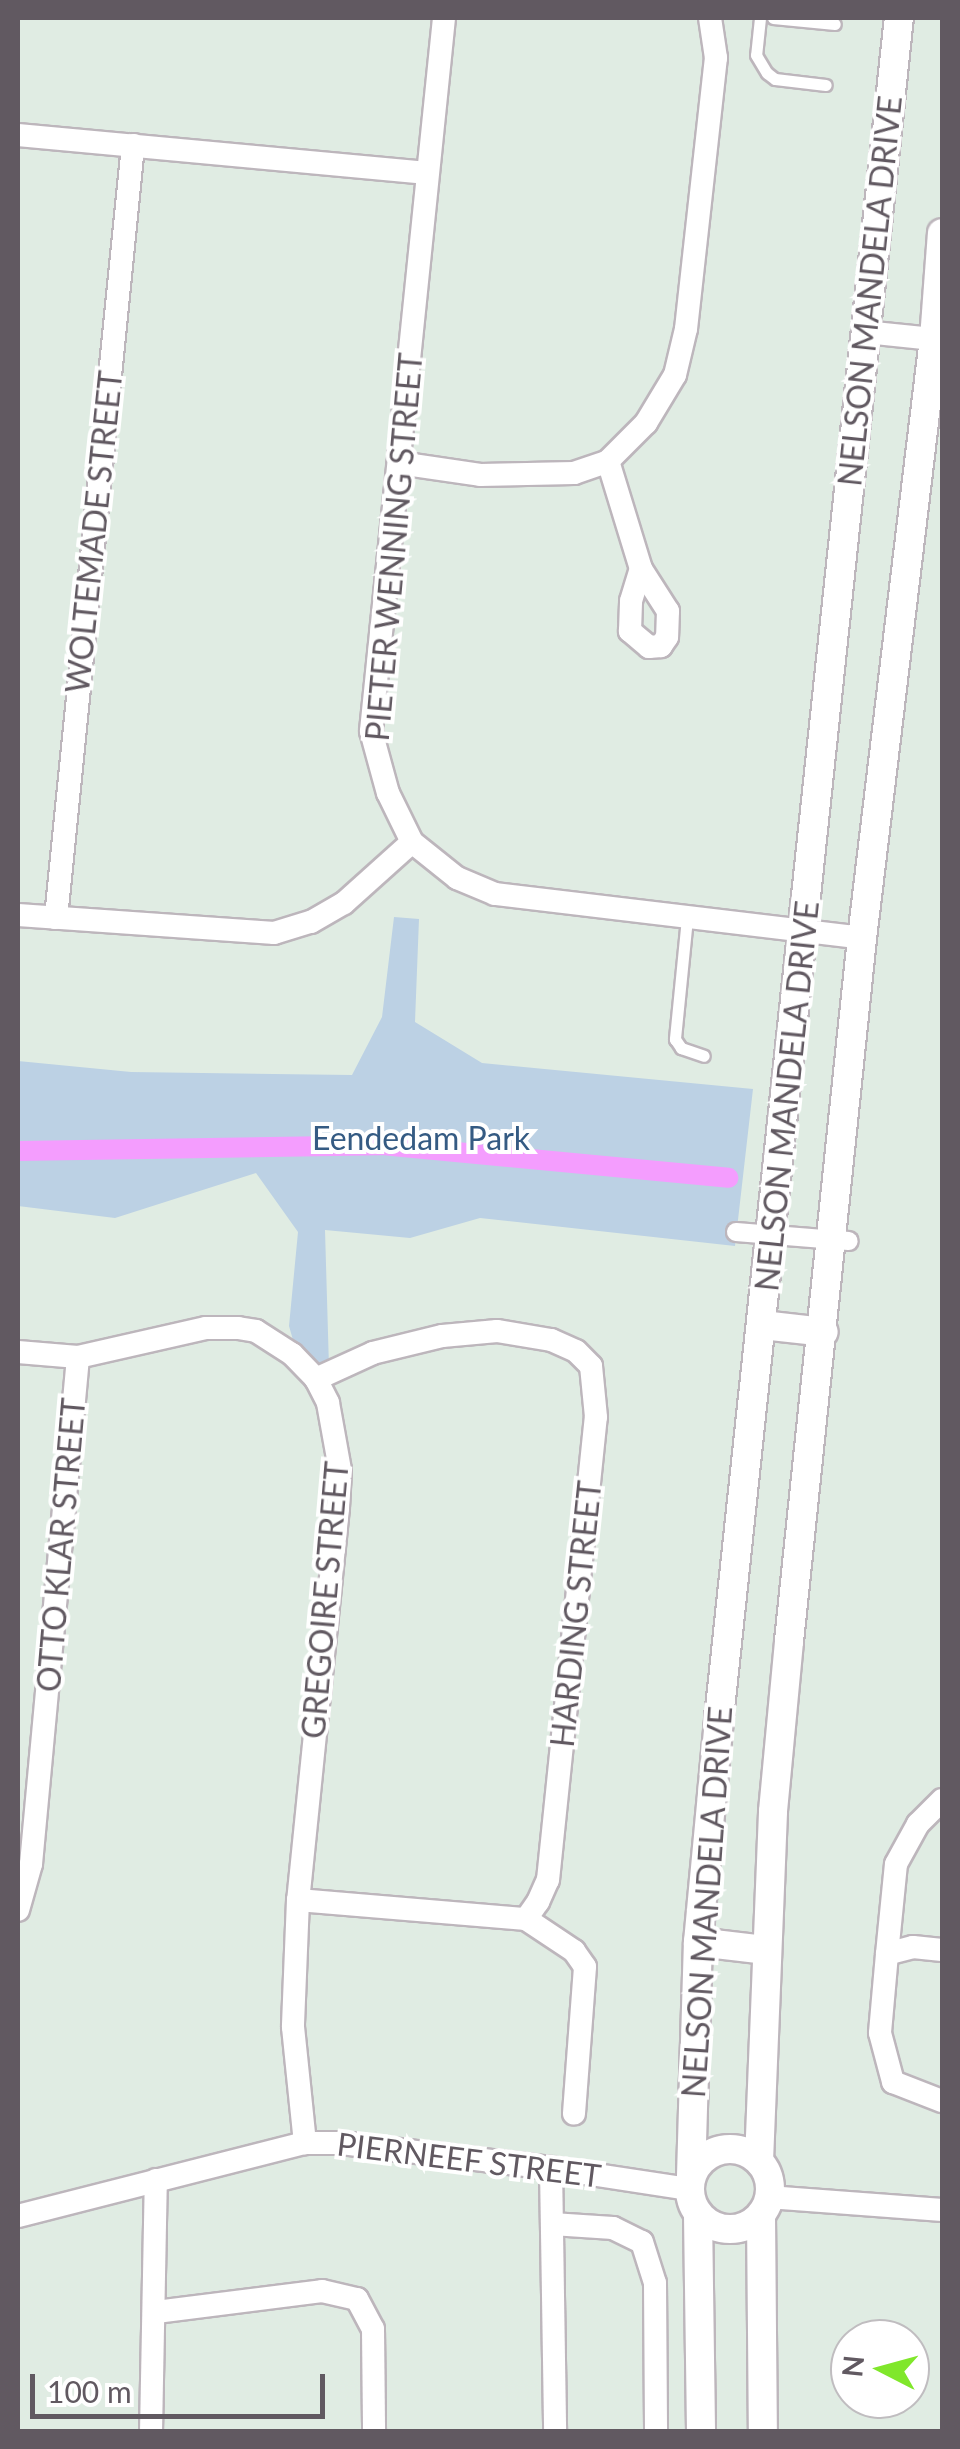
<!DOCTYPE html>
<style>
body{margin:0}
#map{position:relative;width:960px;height:2449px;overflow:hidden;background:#e0ece3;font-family:Lato,sans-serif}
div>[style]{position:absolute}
.green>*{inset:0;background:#bcd1e4}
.canal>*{height:20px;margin:-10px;padding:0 10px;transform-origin:10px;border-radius:10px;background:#f49dfe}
.roads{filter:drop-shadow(2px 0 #bdb6bc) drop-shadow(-2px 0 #bdb6bc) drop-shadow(0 2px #bdb6bc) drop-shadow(0 -2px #bdb6bc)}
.service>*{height:11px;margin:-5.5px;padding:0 5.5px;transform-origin:5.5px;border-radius:5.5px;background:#fff}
.pedestrian>*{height:18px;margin:-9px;padding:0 9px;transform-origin:9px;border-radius:9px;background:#fff}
.minor>*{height:22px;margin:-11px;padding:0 11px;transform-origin:11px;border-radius:11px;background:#fff}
.tertiary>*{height:28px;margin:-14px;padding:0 14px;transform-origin:14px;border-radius:14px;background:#fff}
.tertiary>.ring{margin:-14px;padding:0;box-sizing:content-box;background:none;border:28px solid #fff;border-radius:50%}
span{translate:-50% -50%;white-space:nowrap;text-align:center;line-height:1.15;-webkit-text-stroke:8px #fff;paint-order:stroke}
.street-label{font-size:32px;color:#615961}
.park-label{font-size:32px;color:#355b83}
.frame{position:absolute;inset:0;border:20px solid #615961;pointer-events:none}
.north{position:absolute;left:830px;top:2319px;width:100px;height:100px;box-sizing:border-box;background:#fff;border:2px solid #c0bdc0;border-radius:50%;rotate:276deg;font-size:28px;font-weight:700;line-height:40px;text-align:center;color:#615961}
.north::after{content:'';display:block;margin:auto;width:35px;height:45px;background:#80e72b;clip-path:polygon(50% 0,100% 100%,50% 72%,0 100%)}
.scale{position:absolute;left:30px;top:2374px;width:295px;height:45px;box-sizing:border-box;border:5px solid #615961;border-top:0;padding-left:12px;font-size:30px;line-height:35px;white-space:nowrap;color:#615961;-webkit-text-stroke:8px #fff;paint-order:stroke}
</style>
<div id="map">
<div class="green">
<div style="clip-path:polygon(394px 917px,419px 919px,415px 1022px,482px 1063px,753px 1089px,735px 1246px,480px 1218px,410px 1238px,325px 1230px,329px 1367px,301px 1368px,289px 1326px,298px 1232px,256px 1173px,115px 1218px,18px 1206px,18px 1061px,131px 1072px,352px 1075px,382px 1017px)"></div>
</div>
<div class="canal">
<div style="left:18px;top:1151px;width:364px;rotate:-0.9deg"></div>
<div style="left:382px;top:1145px;width:348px;rotate:5.4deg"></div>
</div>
<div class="roads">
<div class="service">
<div style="left:760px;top:18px;width:37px;rotate:96deg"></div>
<div style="left:756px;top:55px;width:21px;rotate:59deg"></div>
<div style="left:767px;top:73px;width:10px;rotate:37deg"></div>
<div style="left:775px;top:79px;width:51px;rotate:6.7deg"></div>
<div style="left:773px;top:18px;width:62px;rotate:5.5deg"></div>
<div style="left:687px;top:918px;width:122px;rotate:95.7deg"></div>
<div style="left:675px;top:1039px;width:11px;rotate:56deg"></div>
<div style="left:681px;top:1048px;width:24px;rotate:19deg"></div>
</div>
<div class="pedestrian">
<div style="left:736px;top:1232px;width:113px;rotate:4.6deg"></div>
</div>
<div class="minor">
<div style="left:444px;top:18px;width:717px;rotate:95.85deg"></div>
<div style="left:371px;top:731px;width:64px;rotate:74.7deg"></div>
<div style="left:388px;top:793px;width:55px;rotate:63.9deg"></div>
<div style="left:412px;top:842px;width:58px;rotate:38.7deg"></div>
<div style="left:457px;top:878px;width:41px;rotate:22.8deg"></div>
<div style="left:495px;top:894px;width:370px;rotate:6.8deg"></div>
<div style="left:18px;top:135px;width:411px;rotate:5.3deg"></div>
<div style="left:865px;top:332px;width:77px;rotate:5.9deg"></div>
<div style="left:608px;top:461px;width:113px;rotate:73deg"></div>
<div style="left:641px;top:569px;width:50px;rotate:57.3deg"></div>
<div style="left:668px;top:611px;width:26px;rotate:92deg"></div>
<div style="left:667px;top:637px;width:11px;rotate:124deg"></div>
<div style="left:661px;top:646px;width:12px;rotate:175deg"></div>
<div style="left:649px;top:647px;width:25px;rotate:-140deg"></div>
<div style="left:630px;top:631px;width:30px;rotate:-88deg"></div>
<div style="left:631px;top:601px;width:34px;rotate:-73deg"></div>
<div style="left:399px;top:463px;width:82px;rotate:8.4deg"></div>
<div style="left:480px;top:475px;width:94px;rotate:-1.2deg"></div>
<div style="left:574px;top:473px;width:36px;rotate:-19deg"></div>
<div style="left:608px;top:461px;width:54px;rotate:-45deg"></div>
<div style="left:646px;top:423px;width:56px;rotate:-58.9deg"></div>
<div style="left:675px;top:375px;width:47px;rotate:-76.6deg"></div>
<div style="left:686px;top:329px;width:273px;rotate:-83.7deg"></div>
<div style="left:716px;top:58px;width:40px;rotate:-98.5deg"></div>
<div style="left:18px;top:915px;width:257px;rotate:4deg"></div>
<div style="left:274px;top:933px;width:39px;rotate:-17deg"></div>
<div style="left:311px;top:922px;width:38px;rotate:-30deg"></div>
<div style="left:344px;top:903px;width:91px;rotate:-41.9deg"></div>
<div style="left:56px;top:918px;width:777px;rotate:-84.31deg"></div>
<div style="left:18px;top:1352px;width:60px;rotate:4.8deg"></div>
<div style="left:78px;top:1357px;width:131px;rotate:-12.8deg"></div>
<div style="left:206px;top:1328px;width:32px"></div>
<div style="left:238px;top:1328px;width:18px;rotate:9deg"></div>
<div style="left:256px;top:1331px;width:43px;rotate:32.6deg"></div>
<div style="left:292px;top:1354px;width:35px;rotate:46deg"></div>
<div style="left:316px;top:1379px;width:27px;rotate:63deg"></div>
<div style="left:328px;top:1403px;width:68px;rotate:79.8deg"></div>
<div style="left:340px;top:1470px;width:38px;rotate:93deg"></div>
<div style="left:338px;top:1508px;width:394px;rotate:95.8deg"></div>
<div style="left:298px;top:1900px;width:127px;rotate:92.3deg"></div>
<div style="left:293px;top:2027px;width:117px;rotate:84.1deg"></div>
<div style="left:298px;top:1900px;width:229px;rotate:4.8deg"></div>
<div style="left:526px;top:1919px;width:21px;rotate:-55deg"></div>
<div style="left:538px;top:1902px;width:24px;rotate:-66deg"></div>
<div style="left:548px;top:1880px;width:465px;rotate:-84.1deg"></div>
<div style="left:596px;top:1417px;width:51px;rotate:-95.6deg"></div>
<div style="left:591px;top:1366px;width:21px;rotate:-135deg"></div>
<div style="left:576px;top:1351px;width:27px;rotate:-156deg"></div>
<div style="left:551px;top:1340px;width:55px;rotate:-170.5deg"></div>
<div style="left:497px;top:1331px;width:55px;rotate:174.8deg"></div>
<div style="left:442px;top:1336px;width:71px;rotate:166.2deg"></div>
<div style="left:373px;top:1353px;width:63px;rotate:155.5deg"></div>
<div style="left:18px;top:1910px;width:48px;rotate:-74.2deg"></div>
<div style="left:31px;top:1864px;width:509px;rotate:-84.7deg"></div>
<div style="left:526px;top:1919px;width:58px;rotate:33.7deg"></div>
<div style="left:574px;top:1951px;width:19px;rotate:55deg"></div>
<div style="left:585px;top:1967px;width:147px;rotate:94.3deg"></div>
<div style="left:942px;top:1950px;width:29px;rotate:-174deg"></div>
<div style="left:913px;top:1947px;width:27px;rotate:165deg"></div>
<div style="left:887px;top:1954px;width:79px;rotate:95.1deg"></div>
<div style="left:880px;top:2033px;width:51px;rotate:75.1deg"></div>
<div style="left:893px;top:2082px;width:53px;rotate:21.2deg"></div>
<div style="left:887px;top:1954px;width:90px;rotate:-84.3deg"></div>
<div style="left:896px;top:1864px;width:46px;rotate:-61.2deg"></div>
<div style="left:918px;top:1824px;width:34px;rotate:-45deg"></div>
<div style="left:551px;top:2168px;width:264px;rotate:89.1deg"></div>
<div style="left:769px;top:2197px;width:173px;rotate:4.3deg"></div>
<div style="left:18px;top:2216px;width:296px;rotate:-14.3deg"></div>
<div style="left:305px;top:2143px;width:36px"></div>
<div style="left:341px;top:2143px;width:211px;rotate:6.8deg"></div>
<div style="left:551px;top:2168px;width:140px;rotate:8.7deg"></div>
<div style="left:552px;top:2224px;width:61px;rotate:3.8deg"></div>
<div style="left:613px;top:2228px;width:32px;rotate:26deg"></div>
<div style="left:642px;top:2242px;width:43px;rotate:72.4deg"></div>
<div style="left:655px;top:2283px;width:149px;rotate:89.6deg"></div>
<div style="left:156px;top:2312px;width:167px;rotate:-7.2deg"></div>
<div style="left:322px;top:2291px;width:36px;rotate:13deg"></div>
<div style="left:357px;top:2299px;width:34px;rotate:62deg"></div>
<div style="left:373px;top:2329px;width:103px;rotate:89.4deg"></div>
<div style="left:151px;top:2432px;width:252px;rotate:-88.9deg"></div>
</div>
<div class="tertiary">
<div style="left:762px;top:1325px;width:62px;rotate:6.4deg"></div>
<div style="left:698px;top:1942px;width:68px;rotate:6.7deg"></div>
<div class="ring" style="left:690px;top:2149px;width:52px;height:52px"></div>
<div style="left:759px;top:2161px;width:350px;rotate:-87.7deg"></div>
<div style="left:773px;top:1811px;width:171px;rotate:-84.6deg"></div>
<div style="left:789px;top:1641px;width:707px;rotate:-84.07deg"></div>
<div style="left:862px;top:938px;width:603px;rotate:-83.15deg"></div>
<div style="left:934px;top:339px;width:106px;rotate:-85.7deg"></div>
<div style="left:691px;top:2176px;width:234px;rotate:-88.3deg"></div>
<div style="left:698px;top:1942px;width:225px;rotate:-84.6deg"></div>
<div style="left:719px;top:1718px;width:1710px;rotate:-83.96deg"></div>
<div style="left:698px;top:2215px;width:217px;rotate:89.2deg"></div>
<div style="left:761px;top:2216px;width:216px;rotate:89.5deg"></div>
</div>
</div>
<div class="street-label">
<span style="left:870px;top:291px;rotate:-84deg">NELSON MANDELA DRIVE</span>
<span style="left:94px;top:532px;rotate:-84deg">WOLTEMADE STREET</span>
<span style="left:394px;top:547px;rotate:-85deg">PIETER WENNING STREET</span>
<span style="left:787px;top:1096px;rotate:-84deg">NELSON MANDELA DRIVE</span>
<span style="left:61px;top:1545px;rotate:-85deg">OTTO KLAR STREET</span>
<span style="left:325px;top:1600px;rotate:-85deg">GREGOIRE STREET</span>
<span style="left:576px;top:1614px;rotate:-84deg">HARDING STREET</span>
<span style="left:707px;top:1902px;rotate:-86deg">NELSON MANDELA DRIVE</span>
<span style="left:469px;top:2160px;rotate:7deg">PIERNEEF STREET</span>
</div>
<div class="park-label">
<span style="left:421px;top:1138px">Eendedam Park</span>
</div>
<div class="frame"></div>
<div class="north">N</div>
<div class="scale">100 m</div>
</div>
